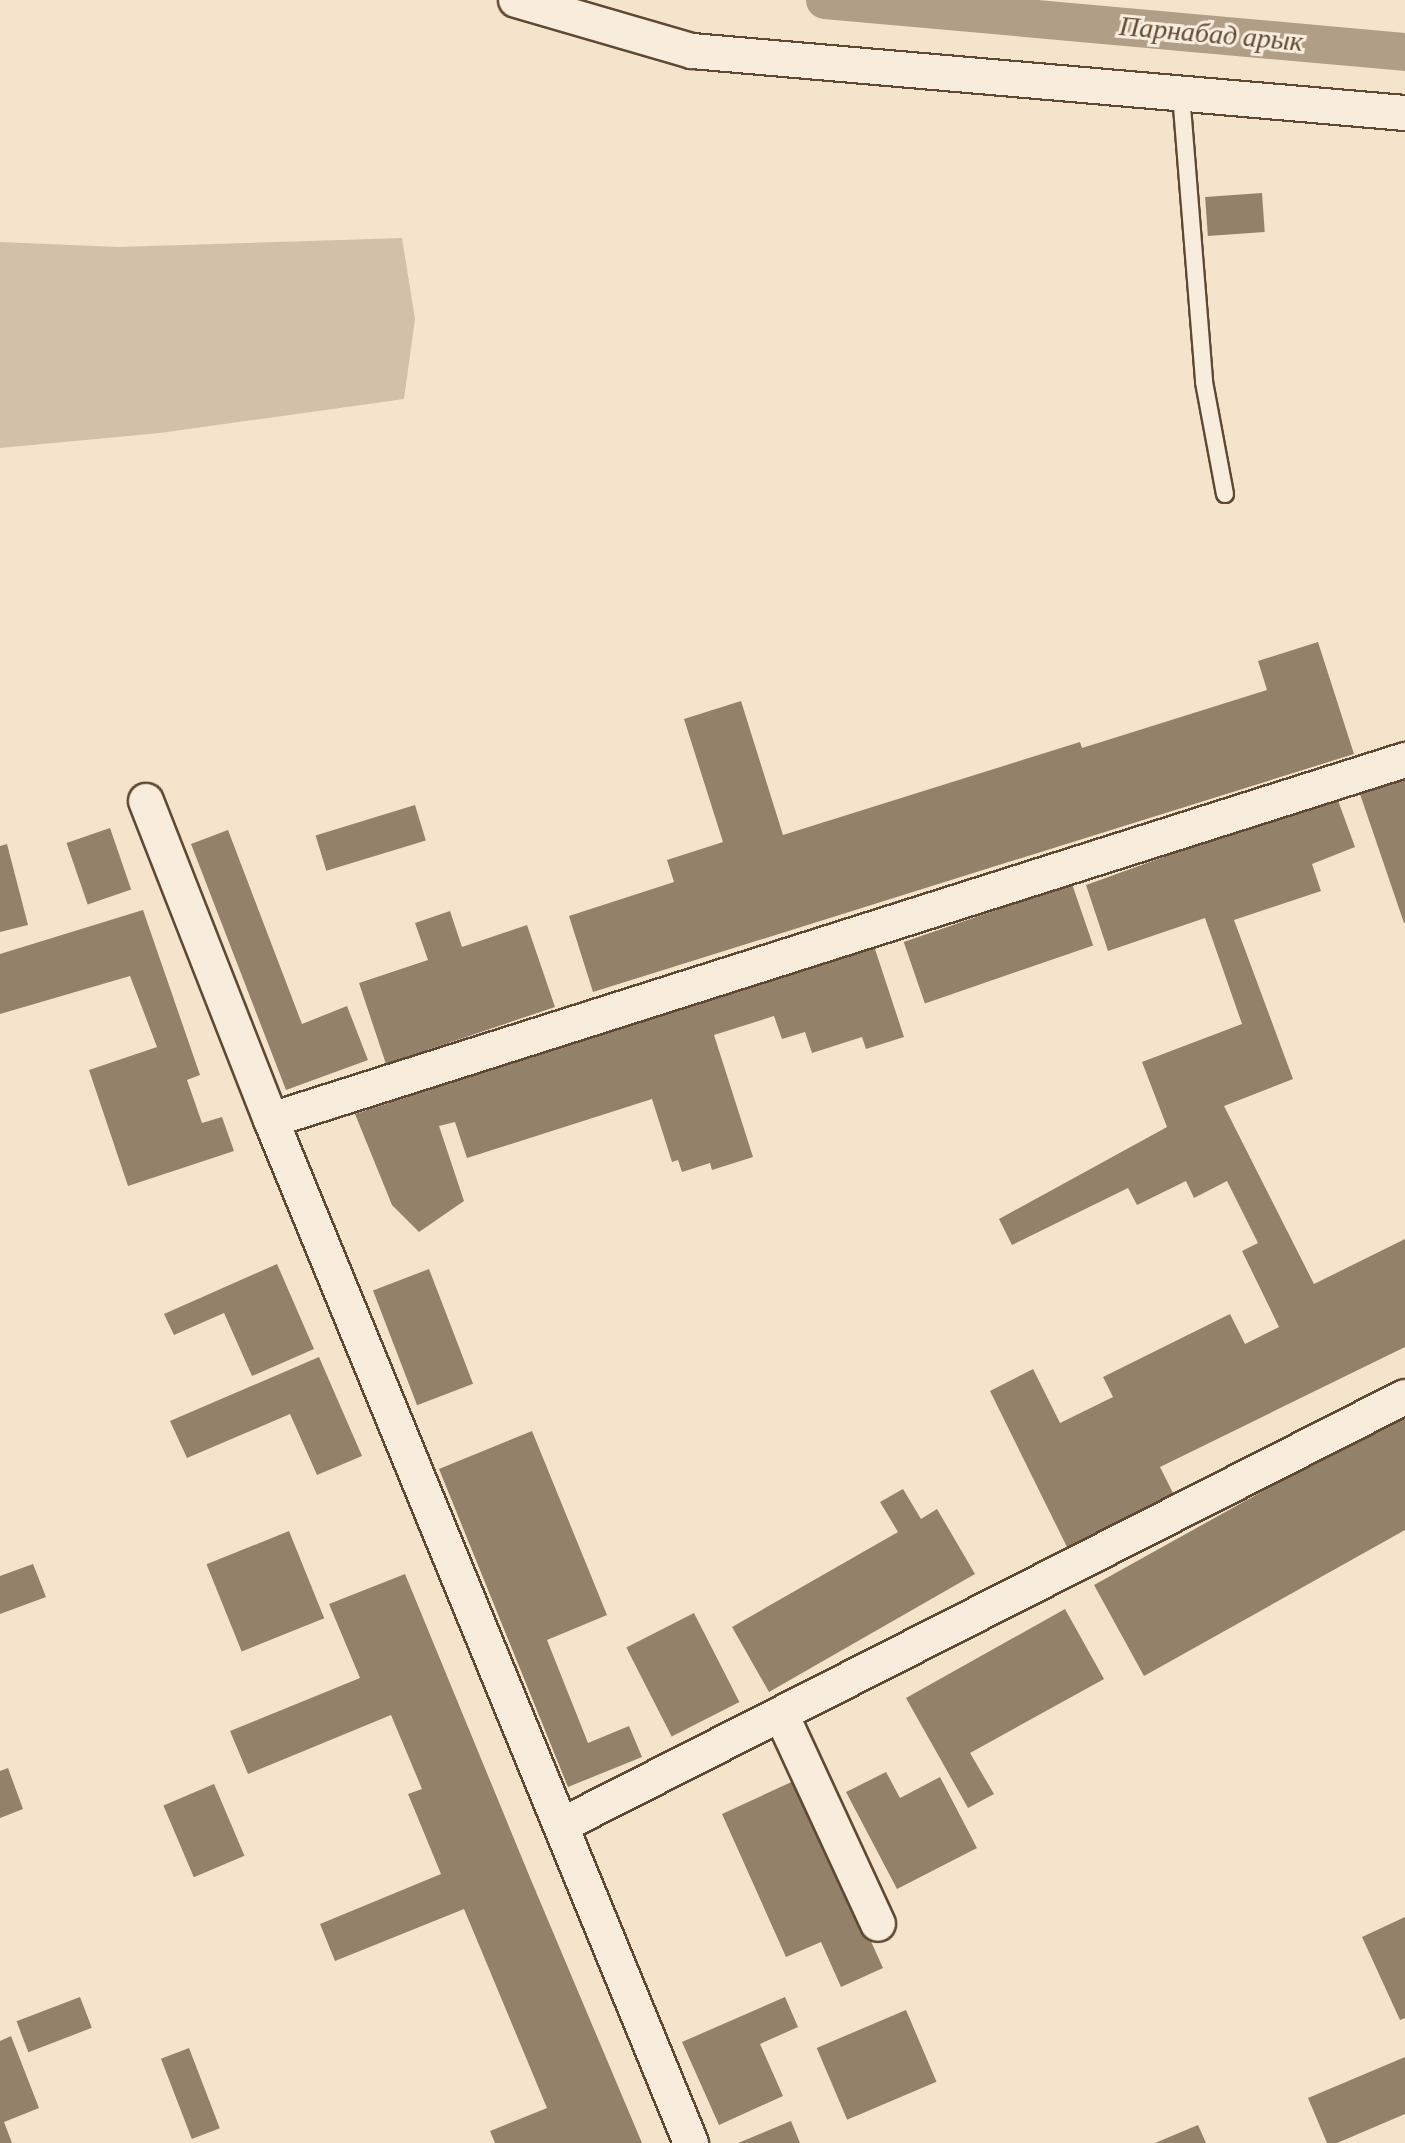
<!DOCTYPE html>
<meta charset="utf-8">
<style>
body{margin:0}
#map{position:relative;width:1405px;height:2143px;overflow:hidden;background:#f4e4cb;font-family:"IM FELL Double Pica",serif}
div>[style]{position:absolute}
.green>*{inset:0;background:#d2c1a8}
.canal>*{height:38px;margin:-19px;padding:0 19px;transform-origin:19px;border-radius:19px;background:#b09e86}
.building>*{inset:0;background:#94816a;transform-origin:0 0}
.roads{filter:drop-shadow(2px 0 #5f4933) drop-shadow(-2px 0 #5f4933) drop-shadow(0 2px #5f4933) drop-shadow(0 -2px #5f4933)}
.lane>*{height:16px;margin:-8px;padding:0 8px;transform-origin:8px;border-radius:8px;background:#f8eddd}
.street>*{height:34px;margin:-17px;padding:0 17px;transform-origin:17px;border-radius:17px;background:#f8eddd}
span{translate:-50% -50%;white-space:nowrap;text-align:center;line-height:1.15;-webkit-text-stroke:6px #f8eddd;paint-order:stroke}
.water-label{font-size:28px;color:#614c36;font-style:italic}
</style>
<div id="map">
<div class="green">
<div style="clip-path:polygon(402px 238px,415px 319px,404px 399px,160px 433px,0 448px,0 242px,118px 247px)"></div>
</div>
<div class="canal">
<div style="left:825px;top:0;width:582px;rotate:5.12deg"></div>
</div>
<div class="building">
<div style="left:1262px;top:193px;width:39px;height:57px;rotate:86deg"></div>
<div style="clip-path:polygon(1318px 642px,1354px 754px,593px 992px,569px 916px,674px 882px,667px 860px,723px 842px,684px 719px,741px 701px,783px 835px,1080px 742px,1082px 748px,1267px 690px,1258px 661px)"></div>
<div style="clip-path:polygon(1405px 779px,1405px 923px,1404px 923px,1360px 794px)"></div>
<div style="clip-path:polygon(1336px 795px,1355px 847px,1312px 864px,1321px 891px,1234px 920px,1293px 1079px,1224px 1106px,1314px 1284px,1405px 1239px,1405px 1347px,1160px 1467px,1174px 1495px,1067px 1547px,990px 1391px,1033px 1369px,1060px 1423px,1113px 1397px,1103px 1377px,1230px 1314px,1245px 1344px,1279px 1327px,1242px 1251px,1258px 1243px,1227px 1181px,1194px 1198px,1186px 1181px,1137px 1205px,1128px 1188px,1012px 1245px,999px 1219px,1167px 1127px,1142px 1062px,1242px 1024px,1205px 918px,1108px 951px,1086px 885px)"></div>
<div style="left:415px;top:805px;width:37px;height:104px;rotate:73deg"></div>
<div style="left:110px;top:828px;width:65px;height:46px;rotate:71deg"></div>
<div style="clip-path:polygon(228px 830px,302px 1024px,347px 1006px,368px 1060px,286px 1090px,191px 844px)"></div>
<div style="clip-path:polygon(7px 844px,28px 925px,0 932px,0 846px)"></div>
<div style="left:1072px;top:884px;width:65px;height:178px;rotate:71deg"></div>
<div style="clip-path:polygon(143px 910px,200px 1075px,187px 1080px,202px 1123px,222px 1117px,234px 1151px,128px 1186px,89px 1070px,157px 1047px,130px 976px,0 1014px,0 954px)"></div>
<div style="clip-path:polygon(450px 911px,462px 947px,527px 925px,555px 1007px,386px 1064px,359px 983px,428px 960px,415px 923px)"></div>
<div style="clip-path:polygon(874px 946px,904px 1037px,866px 1049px,862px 1037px,812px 1053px,805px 1032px,782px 1039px,774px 1016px,714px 1035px,753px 1157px,712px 1170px,710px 1163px,682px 1172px,678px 1160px,672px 1162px,652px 1099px,467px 1158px,455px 1122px,439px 1126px,464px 1201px,419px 1232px,392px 1205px,355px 1114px)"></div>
<div style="clip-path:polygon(277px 1264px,314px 1349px,252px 1376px,224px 1313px,174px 1335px,164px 1314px)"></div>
<div style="left:429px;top:1269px;width:123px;height:60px;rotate:69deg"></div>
<div style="clip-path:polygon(319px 1357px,362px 1456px,317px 1475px,290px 1414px,187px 1458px,170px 1421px)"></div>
<div style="clip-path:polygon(1405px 1412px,1405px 1530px,1144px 1676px,1094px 1585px)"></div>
<div style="clip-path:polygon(532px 1431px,607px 1615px,547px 1640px,588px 1743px,629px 1726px,642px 1757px,568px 1787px,439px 1469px)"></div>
<div style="clip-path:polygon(903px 1489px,921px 1519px,937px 1509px,975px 1574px,769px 1692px,732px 1627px,898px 1532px,880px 1502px)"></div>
<div style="left:289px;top:1531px;width:94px;height:89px;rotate:68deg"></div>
<div style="clip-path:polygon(33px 1564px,46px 1597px,0 1614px,0 1576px)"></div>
<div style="clip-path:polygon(405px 1574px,531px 1880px,642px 2143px,495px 2143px,490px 2131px,547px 2108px,464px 1909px,335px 1961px,320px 1924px,441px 1874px,408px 1794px,422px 1789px,391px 1715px,248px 1774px,230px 1731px,360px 1678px,329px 1604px)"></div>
<div style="clip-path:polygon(1065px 1609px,1104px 1679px,970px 1753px,994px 1794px,968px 1808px,906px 1698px)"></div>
<div style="left:694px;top:1613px;width:100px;height:76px;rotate:63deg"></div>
<div style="clip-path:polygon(8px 1768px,23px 1809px,0 1818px,0 1771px)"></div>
<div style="clip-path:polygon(886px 1772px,900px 1798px,940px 1777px,977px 1848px,897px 1889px,846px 1792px)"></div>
<div style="clip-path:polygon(798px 1779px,883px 1968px,841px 1987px,821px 1942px,786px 1957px,722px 1814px)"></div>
<div style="left:214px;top:1784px;width:78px;height:55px;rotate:67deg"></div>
<div style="clip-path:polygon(1405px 1917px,1405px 2018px,1400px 2020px,1362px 1937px)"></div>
<div style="left:80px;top:1997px;width:33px;height:68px;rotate:69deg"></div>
<div style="clip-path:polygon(785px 1997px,798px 2027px,760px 2044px,783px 2096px,719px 2125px,682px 2042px)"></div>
<div style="left:906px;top:2010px;width:78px;height:97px;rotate:67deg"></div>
<div style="clip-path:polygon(11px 2036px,39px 2108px,4px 2122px,12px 2143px,0 2143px,0 2041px)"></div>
<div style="left:189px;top:2048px;width:86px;height:30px;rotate:69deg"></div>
<div style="clip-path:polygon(1405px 2057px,1405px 2114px,1337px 2143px,1327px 2143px,1308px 2098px)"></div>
<div style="clip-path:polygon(791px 2121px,800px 2143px,738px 2143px)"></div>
<div style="clip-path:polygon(1198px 2125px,1206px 2143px,1155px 2143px)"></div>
</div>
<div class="roads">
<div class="lane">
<div style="left:1181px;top:94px;width:289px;rotate:85.4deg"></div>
<div style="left:1204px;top:382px;width:114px;rotate:79.4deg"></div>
</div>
<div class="street">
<div style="left:516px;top:0;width:183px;rotate:16.2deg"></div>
<div style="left:692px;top:51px;width:716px;rotate:4.97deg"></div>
<div style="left:146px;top:801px;width:343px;rotate:68.6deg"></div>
<div style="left:271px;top:1120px;width:1106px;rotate:67.68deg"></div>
<div style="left:271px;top:1120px;width:1190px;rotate:-17.61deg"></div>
<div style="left:781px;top:1714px;width:231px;rotate:65.2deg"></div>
<div style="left:562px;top:1825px;width:945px;rotate:-26.92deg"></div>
</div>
</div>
<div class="water-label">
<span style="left:1211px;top:35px;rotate:5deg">Парнабад арык</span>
</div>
</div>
